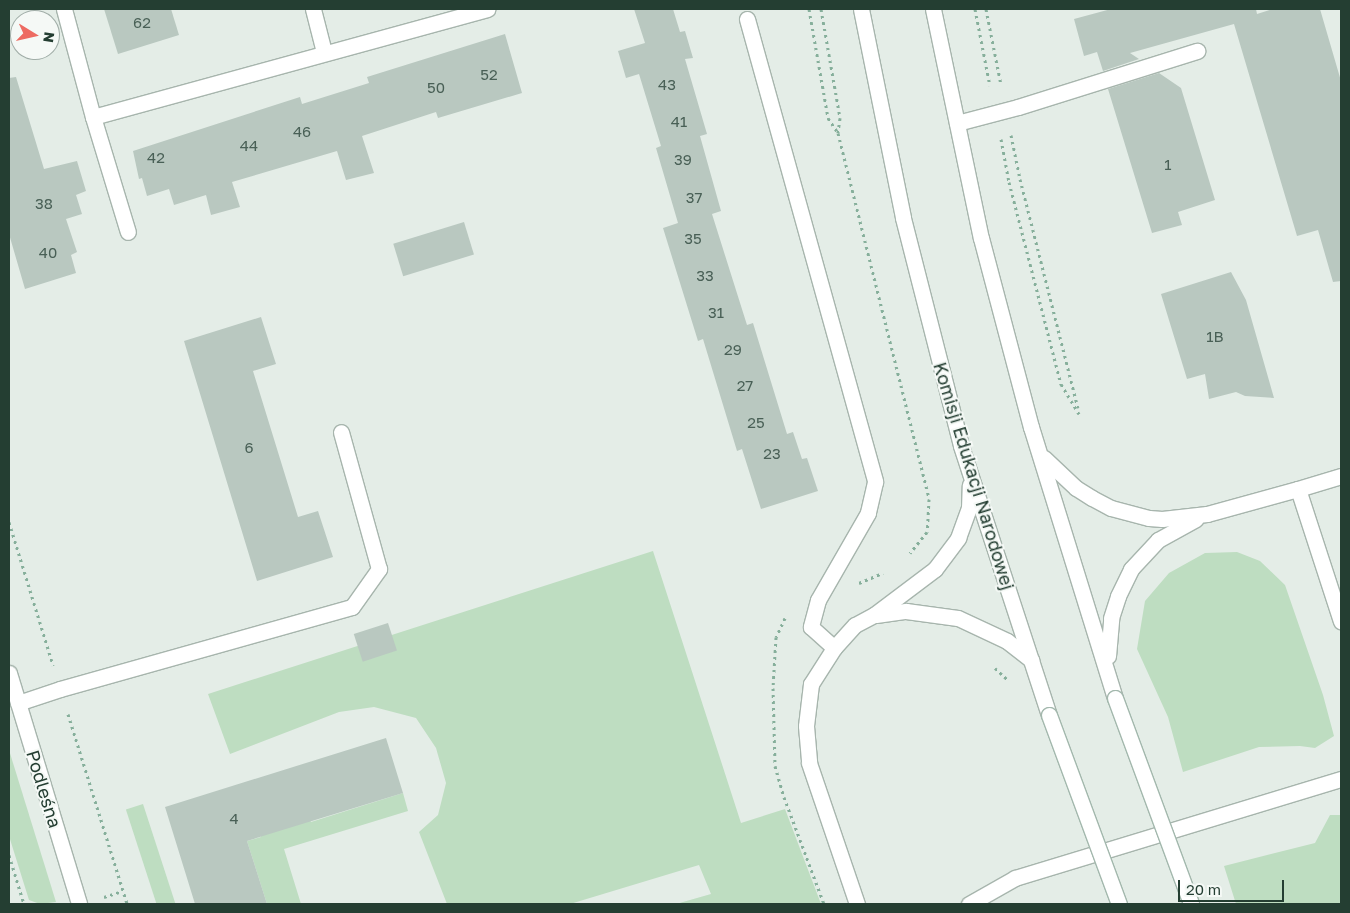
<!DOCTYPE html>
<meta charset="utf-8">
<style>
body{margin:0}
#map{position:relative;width:1350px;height:913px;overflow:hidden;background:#e4ede7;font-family:"Golos Text",sans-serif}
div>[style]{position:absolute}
.green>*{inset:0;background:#beddc1;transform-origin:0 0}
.building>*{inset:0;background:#b9c8c0;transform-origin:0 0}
.path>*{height:3px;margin-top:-1.5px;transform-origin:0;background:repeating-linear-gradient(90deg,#86af9b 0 2.5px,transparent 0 6.5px)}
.roads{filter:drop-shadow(1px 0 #a7b5ad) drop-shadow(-1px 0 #a7b5ad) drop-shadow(0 1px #a7b5ad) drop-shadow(0 -1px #a7b5ad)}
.lane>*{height:15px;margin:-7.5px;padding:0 7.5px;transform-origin:7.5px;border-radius:7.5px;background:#fff}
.street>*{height:15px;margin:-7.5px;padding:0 7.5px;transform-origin:7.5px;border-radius:7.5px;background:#fff}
.secondary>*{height:15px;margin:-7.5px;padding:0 7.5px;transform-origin:7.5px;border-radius:7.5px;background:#fff}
.bridges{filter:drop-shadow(1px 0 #a3b8ad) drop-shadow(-1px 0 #a3b8ad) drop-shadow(0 1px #a3b8ad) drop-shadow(0 -1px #a3b8ad)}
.secondary-bridge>*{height:15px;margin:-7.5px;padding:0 7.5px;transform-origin:7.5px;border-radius:7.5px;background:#fff}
span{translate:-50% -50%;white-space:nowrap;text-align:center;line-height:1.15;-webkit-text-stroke:4px #f5f9f6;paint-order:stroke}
.number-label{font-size:15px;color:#496056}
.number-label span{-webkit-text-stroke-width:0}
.street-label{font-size:18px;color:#243e32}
.frame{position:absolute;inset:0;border:10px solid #243e32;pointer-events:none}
.north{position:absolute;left:10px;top:10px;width:50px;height:50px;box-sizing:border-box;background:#f5f9f6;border:1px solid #a1aea8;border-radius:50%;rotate:99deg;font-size:14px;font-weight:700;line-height:20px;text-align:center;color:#243e32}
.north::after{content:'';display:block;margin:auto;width:18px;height:22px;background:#ed6b62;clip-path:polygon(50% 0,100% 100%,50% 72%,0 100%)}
.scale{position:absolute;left:1178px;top:880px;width:106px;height:22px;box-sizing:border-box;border:2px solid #243e32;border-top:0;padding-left:6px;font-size:15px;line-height:18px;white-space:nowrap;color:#243e32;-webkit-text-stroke:4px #f5f9f6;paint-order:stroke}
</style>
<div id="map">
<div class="green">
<div style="clip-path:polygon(653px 551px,741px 823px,785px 809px,821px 904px,676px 904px,711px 894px,699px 865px,570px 904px,447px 904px,419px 832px,438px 815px,446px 783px,436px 748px,416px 718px,374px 707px,339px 712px,230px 754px,208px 694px)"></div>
<div style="clip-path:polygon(1237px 552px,1260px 561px,1285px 585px,1323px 695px,1334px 736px,1315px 748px,1300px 746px,1259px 747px,1183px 772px,1168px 717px,1137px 649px,1145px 601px,1169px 573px,1205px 553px)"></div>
<div style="clip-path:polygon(9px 750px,56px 902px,40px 904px,29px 900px,9px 836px)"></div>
<div style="clip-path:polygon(403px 793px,408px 811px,284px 849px,301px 904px,267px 904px,247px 841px,261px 837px,260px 832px,308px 816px,311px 822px)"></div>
<div style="left:143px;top:804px;width:105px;height:18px;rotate:72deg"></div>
<div style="clip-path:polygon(1330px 815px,1341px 815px,1341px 904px,1236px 904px,1224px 866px,1315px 843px)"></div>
</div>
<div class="building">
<div style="clip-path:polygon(104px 9px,171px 9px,179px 35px,118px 54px)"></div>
<div style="clip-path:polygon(634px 9px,673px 9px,680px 32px,685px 31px,693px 58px,685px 59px,707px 134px,700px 136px,721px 211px,712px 214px,747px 325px,753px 323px,787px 434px,793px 432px,802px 459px,807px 458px,818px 491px,761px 509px,742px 449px,737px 451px,703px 339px,698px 341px,663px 228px,678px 223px,656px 148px,661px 146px,639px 74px,626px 78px,618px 51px,645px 43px)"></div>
<div style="clip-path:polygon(1111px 9px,1256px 9px,1257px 14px,1273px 9px,1320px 9px,1341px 81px,1341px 281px,1333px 282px,1318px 230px,1297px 236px,1234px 24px,1130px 53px,1139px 59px,1103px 71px,1097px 52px,1084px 56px,1074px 19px)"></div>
<div style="clip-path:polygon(505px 34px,522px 93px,438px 118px,436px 112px,362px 136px,374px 173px,346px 180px,337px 151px,232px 182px,240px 207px,211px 215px,206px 195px,174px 205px,169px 189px,147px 196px,142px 178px,139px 179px,133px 151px,300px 97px,302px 104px,369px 83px,367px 77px)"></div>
<div style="clip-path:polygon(1159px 73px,1181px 88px,1215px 200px,1178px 212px,1182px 225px,1152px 233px,1108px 89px)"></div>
<div style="clip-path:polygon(16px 77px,44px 169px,77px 161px,86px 191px,76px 195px,82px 214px,66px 219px,77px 252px,71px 255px,76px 273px,25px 289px,9px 234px,9px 78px)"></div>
<div style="left:464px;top:222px;width:34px;height:74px;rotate:73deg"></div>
<div style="clip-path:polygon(1231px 272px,1246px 300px,1274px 398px,1245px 396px,1236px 392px,1209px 399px,1205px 374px,1187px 379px,1161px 294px)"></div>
<div style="clip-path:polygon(261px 317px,276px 364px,253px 371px,298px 517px,318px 511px,333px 557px,257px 581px,184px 341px)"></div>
<div style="left:388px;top:623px;width:29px;height:36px;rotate:72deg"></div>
<div style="clip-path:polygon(386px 738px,403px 793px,247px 841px,267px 904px,195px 904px,165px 807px)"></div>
</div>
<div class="path">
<div style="left:809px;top:9px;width:111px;rotate:80.1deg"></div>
<div style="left:828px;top:118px;width:18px;rotate:56deg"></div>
<div style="left:838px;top:133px;width:377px;rotate:76deg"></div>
<div style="left:929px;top:499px;width:33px;rotate:93deg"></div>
<div style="left:927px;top:532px;width:27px;rotate:129deg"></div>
<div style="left:821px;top:9px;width:111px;rotate:80.1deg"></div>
<div style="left:840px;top:118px;width:15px;rotate:98deg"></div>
<div style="left:975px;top:9px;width:78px;rotate:79deg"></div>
<div style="left:986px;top:9px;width:77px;rotate:78.8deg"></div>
<div style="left:1011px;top:135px;width:45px;rotate:78.4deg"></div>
<div style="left:1020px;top:179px;width:236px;rotate:75.8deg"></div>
<div style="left:1001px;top:139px;width:44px;rotate:79.5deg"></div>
<div style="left:1009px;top:182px;width:209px;rotate:75.6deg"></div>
<div style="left:1061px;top:384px;width:35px;rotate:59deg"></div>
<div style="left:9px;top:522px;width:150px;rotate:72.9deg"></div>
<div style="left:859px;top:583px;width:26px;rotate:-23deg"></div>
<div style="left:785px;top:618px;width:21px;rotate:115deg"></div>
<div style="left:776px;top:637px;width:51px;rotate:93.4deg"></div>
<div style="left:773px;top:688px;width:78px;rotate:88.5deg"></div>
<div style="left:775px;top:766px;width:32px;rotate:74deg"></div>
<div style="left:784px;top:797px;width:114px;rotate:69.5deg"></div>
<div style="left:995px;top:668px;width:19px;rotate:43deg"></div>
<div style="left:68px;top:714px;width:199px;rotate:72.7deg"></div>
<div style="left:9px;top:855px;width:51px;rotate:73deg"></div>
<div style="left:104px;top:897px;width:19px;rotate:-18deg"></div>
</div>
<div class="roads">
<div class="lane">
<div style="left:957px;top:123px;width:63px;rotate:-14.7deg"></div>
<div style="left:1018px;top:107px;width:188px;rotate:-17.4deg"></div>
<div style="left:18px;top:703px;width:44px;rotate:-18.4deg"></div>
<div style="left:60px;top:689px;width:303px;rotate:-15.7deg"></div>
<div style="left:352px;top:607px;width:47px;rotate:-54.6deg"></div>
<div style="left:379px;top:569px;width:142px;rotate:-105.5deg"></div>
<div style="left:969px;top:904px;width:53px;rotate:-29.5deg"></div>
<div style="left:1015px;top:878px;width:341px;rotate:-16.9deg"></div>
</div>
<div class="street">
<div style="left:64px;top:9px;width:112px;rotate:75deg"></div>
<div style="left:93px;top:117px;width:120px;rotate:73.1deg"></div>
<div style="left:313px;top:9px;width:44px;rotate:75.7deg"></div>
<div style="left:747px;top:19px;width:480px;rotate:74.5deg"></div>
<div style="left:875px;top:482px;width:32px;rotate:103deg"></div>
<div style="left:868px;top:513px;width:100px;rotate:119.9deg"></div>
<div style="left:818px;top:600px;width:28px;rotate:105deg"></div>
<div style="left:811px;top:627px;width:31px;rotate:42deg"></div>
<div style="left:834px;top:648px;width:43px;rotate:122.6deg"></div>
<div style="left:811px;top:684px;width:42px;rotate:96.8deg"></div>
<div style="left:806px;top:726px;width:37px;rotate:85deg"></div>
<div style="left:809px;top:763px;width:149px;rotate:71.2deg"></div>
<div style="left:93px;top:117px;width:409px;rotate:-15.3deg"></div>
<div style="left:1341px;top:476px;width:45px;rotate:163.2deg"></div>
<div style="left:1298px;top:489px;width:139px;rotate:72deg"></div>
<div style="left:9px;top:673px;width:241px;rotate:73.1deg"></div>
</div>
<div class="secondary">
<div style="left:861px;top:9px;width:213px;rotate:78.6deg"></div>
<div style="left:903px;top:218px;width:235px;rotate:75.7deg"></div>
<div style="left:961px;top:446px;width:283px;rotate:71.9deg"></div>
<div style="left:933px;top:9px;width:234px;rotate:78.2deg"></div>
<div style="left:981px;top:238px;width:196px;rotate:75.2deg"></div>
<div style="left:1031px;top:427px;width:284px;rotate:72.8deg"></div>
<div style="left:1044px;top:458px;width:44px;rotate:43.2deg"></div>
<div style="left:1076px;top:488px;width:19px;rotate:32deg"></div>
<div style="left:1092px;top:498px;width:21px;rotate:28deg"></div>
<div style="left:1111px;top:508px;width:39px;rotate:15deg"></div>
<div style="left:1149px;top:518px;width:13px;rotate:4deg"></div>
<div style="left:1162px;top:519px;width:45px;rotate:-6.3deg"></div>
<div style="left:1207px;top:514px;width:94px;rotate:-15.4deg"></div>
<div style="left:876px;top:615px;width:30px;rotate:-8deg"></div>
<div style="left:906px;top:611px;width:52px;rotate:7.7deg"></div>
<div style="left:958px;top:618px;width:54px;rotate:25.1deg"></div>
<div style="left:1007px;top:641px;width:31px;rotate:38deg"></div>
<div style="left:834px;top:648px;width:31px;rotate:-48deg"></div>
<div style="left:855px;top:625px;width:21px;rotate:-28deg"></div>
<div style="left:874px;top:615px;width:76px;rotate:-37deg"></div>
<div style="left:935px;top:569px;width:39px;rotate:-53deg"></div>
<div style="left:958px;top:538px;width:32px;rotate:-70deg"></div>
<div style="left:969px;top:508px;width:23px;rotate:-88deg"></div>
<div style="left:1108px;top:656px;width:38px;rotate:-85deg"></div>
<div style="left:1111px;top:618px;width:23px;rotate:-72deg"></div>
<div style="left:1118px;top:596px;width:30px;rotate:-64deg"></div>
<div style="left:1131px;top:569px;width:40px;rotate:-47deg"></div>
<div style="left:1158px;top:540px;width:43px;rotate:-28.9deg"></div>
</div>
</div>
<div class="bridges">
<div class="secondary-bridge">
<div style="left:1115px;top:698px;width:220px;rotate:69.7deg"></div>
<div style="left:1049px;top:715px;width:202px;rotate:69.7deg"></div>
</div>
</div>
<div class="number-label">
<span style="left:142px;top:23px">62</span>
<span style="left:489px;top:75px">52</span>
<span style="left:667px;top:85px">43</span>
<span style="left:436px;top:88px">50</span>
<span style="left:679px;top:122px">41</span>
<span style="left:302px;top:132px">46</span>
<span style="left:249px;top:146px">44</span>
<span style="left:156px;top:158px">42</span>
<span style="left:683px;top:160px">39</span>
<span style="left:1168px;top:165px">1</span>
<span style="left:694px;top:198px">37</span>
<span style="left:44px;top:204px">38</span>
<span style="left:693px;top:239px">35</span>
<span style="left:48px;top:253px">40</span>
<span style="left:705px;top:276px">33</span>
<span style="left:716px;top:313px">31</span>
<span style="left:1215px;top:337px">1B</span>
<span style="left:733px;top:350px">29</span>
<span style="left:745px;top:386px">27</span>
<span style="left:756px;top:423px">25</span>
<span style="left:249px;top:448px">6</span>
<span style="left:772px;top:454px">23</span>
<span style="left:234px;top:819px">4</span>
</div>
<div class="street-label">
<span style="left:974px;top:476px;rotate:73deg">Komisji Edukacji Narodowej</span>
<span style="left:44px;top:789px;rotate:73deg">Podleśna</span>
</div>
<div class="frame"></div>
<div class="north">N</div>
<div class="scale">20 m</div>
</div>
